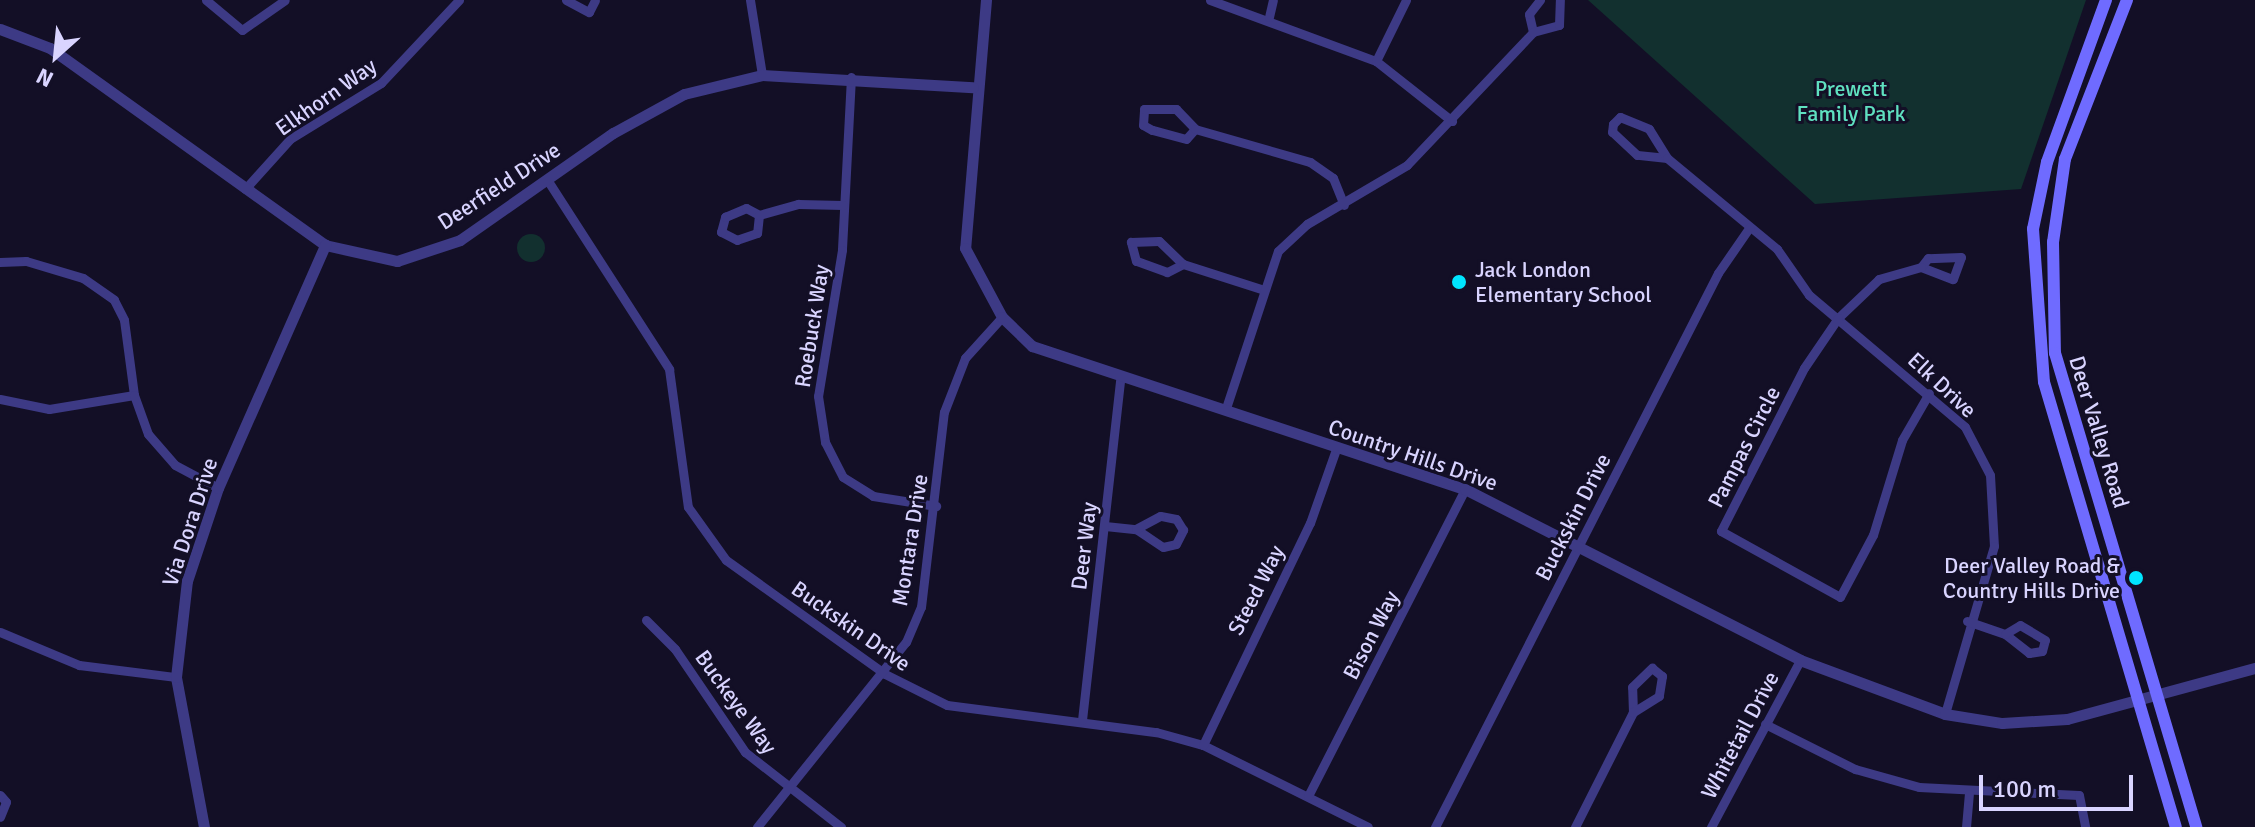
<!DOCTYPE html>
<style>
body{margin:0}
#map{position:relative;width:2255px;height:827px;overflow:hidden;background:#130f26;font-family:Signika,sans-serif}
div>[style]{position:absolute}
.green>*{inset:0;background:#12302f}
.round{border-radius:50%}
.minor>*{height:9px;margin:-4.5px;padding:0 4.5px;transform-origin:4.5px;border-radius:4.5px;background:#3d3a85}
.tertiary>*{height:11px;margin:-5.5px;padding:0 5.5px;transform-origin:5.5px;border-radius:5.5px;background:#3d3a85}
.secondary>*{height:12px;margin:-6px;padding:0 6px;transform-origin:6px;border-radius:6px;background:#6f6bff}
.dots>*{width:22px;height:22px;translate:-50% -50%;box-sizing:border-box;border:4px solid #130f26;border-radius:50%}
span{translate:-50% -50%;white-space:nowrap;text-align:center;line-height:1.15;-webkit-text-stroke:6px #130f26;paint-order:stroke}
.park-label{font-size:22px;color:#5fe0c0}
.street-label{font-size:22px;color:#d9d4ff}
.poi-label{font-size:22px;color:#d9d4ff}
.left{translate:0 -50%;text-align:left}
.right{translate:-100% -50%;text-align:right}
.north{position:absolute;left:16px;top:16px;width:80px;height:80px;-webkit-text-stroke:6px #130f26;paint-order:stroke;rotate:207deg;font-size:22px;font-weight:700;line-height:32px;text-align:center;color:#d9d4ff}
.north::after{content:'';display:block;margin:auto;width:28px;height:36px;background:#d9d4ff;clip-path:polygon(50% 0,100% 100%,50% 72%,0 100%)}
.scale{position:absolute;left:1979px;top:775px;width:154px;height:36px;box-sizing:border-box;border:4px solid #d9d4ff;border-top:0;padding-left:10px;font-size:24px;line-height:28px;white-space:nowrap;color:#d9d4ff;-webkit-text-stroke:6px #130f26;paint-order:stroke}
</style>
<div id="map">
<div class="green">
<div style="clip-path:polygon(1588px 0,2086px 0,2021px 189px,1815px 204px)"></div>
<div class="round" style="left:517px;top:234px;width:28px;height:28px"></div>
</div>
<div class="minor">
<div style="left:206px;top:0;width:47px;rotate:39.8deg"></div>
<div style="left:242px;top:30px;width:52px;rotate:-34.9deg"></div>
<div style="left:566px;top:0;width:26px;rotate:28deg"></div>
<div style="left:589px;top:12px;width:13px;rotate:-63deg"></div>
<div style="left:750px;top:0;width:76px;rotate:80.9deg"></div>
<div style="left:1210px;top:0;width:177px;rotate:20.2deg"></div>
<div style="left:1376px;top:61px;width:97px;rotate:38.3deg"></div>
<div style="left:1269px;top:17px;width:17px;rotate:-77deg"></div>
<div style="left:1533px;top:32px;width:18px;rotate:-103deg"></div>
<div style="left:1529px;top:14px;width:18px;rotate:-52deg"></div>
<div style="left:1376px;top:61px;width:68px;rotate:-63.8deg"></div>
<div style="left:851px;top:77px;width:173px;rotate:93deg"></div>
<div style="left:842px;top:250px;width:148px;rotate:99.3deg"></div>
<div style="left:818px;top:396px;width:47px;rotate:81.3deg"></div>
<div style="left:825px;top:442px;width:39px;rotate:63deg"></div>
<div style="left:843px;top:477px;width:36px;rotate:32deg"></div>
<div style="left:873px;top:496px;width:64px;rotate:9deg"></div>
<div style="left:1195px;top:129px;width:13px;rotate:132deg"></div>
<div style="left:1186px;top:139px;width:35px;rotate:-165deg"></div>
<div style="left:1152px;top:130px;width:10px;rotate:-151deg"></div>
<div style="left:1143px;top:125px;width:16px;rotate:-86deg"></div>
<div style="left:1144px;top:109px;width:32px"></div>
<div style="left:1176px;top:109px;width:28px;rotate:46deg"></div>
<div style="left:1195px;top:129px;width:120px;rotate:16deg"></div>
<div style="left:1310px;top:162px;width:28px;rotate:35deg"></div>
<div style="left:1333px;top:178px;width:29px;rotate:68deg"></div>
<div style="left:1667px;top:158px;width:30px;rotate:-174deg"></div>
<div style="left:1637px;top:155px;width:34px;rotate:-137deg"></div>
<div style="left:1612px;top:132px;width:8px;rotate:-83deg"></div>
<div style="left:1613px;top:124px;width:10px;rotate:-45deg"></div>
<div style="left:1620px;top:117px;width:31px;rotate:22deg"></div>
<div style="left:1649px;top:129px;width:34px;rotate:58deg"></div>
<div style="left:1667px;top:158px;width:143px;rotate:39.6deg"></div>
<div style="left:1777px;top:249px;width:56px;rotate:55.2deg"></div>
<div style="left:1809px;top:295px;width:204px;rotate:40.2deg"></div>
<div style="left:1965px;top:427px;width:54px;rotate:62.5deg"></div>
<div style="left:1990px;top:475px;width:71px;rotate:86.8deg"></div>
<div style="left:1994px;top:546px;width:175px;rotate:106.3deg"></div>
<div style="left:548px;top:181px;width:224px;rotate:57.2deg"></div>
<div style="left:669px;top:369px;width:139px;rotate:82.2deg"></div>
<div style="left:688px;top:507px;width:65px;rotate:54.4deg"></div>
<div style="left:726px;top:560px;width:196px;rotate:35.6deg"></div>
<div style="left:885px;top:674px;width:69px;rotate:26.6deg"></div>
<div style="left:947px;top:705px;width:211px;rotate:7.4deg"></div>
<div style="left:1156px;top:732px;width:49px;rotate:15.5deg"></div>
<div style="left:1203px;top:745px;width:184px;rotate:26.4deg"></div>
<div style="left:245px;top:189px;width:67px;rotate:-48deg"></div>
<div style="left:290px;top:139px;width:107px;rotate:-31.6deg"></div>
<div style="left:381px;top:83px;width:114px;rotate:-46.8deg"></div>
<div style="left:759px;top:215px;width:18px;rotate:96deg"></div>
<div style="left:757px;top:233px;width:21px;rotate:161deg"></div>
<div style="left:737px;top:240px;width:18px;rotate:-153deg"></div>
<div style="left:721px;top:232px;width:16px;rotate:-75deg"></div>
<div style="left:725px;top:217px;width:23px;rotate:-23deg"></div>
<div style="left:746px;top:208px;width:15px;rotate:28deg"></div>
<div style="left:759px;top:215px;width:41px;rotate:-15.8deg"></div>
<div style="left:798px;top:204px;width:45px;rotate:1.3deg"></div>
<div style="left:0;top:262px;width:26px;rotate:-2deg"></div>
<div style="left:26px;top:261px;width:59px;rotate:16.6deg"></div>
<div style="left:83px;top:278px;width:38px;rotate:35deg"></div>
<div style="left:114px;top:300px;width:22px;rotate:63deg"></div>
<div style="left:124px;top:320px;width:76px;rotate:82.4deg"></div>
<div style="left:134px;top:395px;width:86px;rotate:170.6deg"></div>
<div style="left:49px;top:409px;width:50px;rotate:-168.5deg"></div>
<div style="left:1183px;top:264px;width:18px;rotate:153deg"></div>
<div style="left:1167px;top:272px;width:33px;rotate:-160deg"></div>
<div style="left:1136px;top:261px;width:20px;rotate:-105deg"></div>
<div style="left:1131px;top:242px;width:28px;rotate:-2deg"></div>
<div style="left:1159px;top:241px;width:33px;rotate:44deg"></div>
<div style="left:1183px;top:264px;width:82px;rotate:17.8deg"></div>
<div style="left:1921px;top:267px;width:34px;rotate:21deg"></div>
<div style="left:1953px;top:279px;width:23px;rotate:-70deg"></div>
<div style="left:1961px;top:257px;width:33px;rotate:178deg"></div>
<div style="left:1928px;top:258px;width:11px;rotate:128deg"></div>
<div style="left:1921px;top:267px;width:44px;rotate:164.1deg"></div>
<div style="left:1879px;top:279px;width:57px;rotate:136.4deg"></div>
<div style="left:1838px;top:318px;width:60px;rotate:124.2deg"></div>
<div style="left:1804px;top:368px;width:183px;rotate:117deg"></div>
<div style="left:1721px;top:531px;width:136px;rotate:29deg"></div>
<div style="left:1840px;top:597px;width:70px;rotate:-62deg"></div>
<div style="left:1873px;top:535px;width:99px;rotate:-73deg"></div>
<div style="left:1902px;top:440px;width:54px;rotate:-60.1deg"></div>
<div style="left:134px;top:395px;width:41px;rotate:70.3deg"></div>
<div style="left:148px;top:434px;width:41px;rotate:48.9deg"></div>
<div style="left:175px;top:465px;width:49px;rotate:28.1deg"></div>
<div style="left:1226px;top:408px;width:165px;rotate:-71.7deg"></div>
<div style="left:1278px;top:251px;width:40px;rotate:-43deg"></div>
<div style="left:1307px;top:224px;width:116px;rotate:-30.5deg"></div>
<div style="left:1407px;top:165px;width:183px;rotate:-46.5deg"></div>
<div style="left:1533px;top:32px;width:27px;rotate:-15deg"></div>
<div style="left:1559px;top:25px;width:25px;rotate:-88deg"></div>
<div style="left:1105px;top:526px;width:31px;rotate:6deg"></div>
<div style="left:1136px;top:529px;width:32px;rotate:34deg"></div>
<div style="left:1163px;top:547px;width:13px;rotate:-13deg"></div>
<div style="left:1176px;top:544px;width:16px;rotate:-63deg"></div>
<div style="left:1183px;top:530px;width:13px;rotate:-122deg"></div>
<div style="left:1176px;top:519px;width:16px;rotate:-169deg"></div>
<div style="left:1160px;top:516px;width:27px;rotate:152deg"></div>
<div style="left:646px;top:620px;width:41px;rotate:45deg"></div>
<div style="left:675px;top:649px;width:125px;rotate:55.8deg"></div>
<div style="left:745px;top:752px;width:122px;rotate:38deg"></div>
<div style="left:1967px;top:621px;width:40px;rotate:18.9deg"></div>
<div style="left:2005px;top:634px;width:31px;rotate:38deg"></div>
<div style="left:2029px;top:653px;width:13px;rotate:-9deg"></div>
<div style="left:2042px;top:651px;width:11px;rotate:-75deg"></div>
<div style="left:2045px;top:640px;width:29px;rotate:-149deg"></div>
<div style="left:2020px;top:625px;width:17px;rotate:149deg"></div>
<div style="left:0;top:632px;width:86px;rotate:22.7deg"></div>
<div style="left:79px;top:665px;width:98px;rotate:7.1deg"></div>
<div style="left:1082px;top:720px;width:347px;rotate:-83.6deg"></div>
<div style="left:1765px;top:724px;width:101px;rotate:26.6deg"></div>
<div style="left:1855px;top:769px;width:66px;rotate:15.7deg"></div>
<div style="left:1919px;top:787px;width:160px;rotate:2.9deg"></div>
<div style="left:2079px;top:795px;width:33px;rotate:79deg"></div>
<div style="left:1203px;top:745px;width:246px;rotate:-64.3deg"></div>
<div style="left:1310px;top:523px;width:78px;rotate:-70.6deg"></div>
<div style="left:0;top:795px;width:9px;rotate:49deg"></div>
<div style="left:6px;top:802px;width:16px;rotate:112deg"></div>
<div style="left:1308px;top:796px;width:345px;rotate:-62.9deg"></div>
<div style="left:757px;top:827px;width:238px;rotate:-51.2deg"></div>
<div style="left:906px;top:642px;width:38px;rotate:-67deg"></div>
<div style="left:921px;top:607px;width:196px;rotate:-83.3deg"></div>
<div style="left:944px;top:412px;width:58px;rotate:-68.7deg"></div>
<div style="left:965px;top:358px;width:55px;rotate:-47.9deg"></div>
<div style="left:1435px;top:827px;width:622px;rotate:-62.94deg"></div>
<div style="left:1718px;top:273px;width:55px;rotate:-55.4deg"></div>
<div style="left:1575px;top:827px;width:129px;rotate:-63.2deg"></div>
<div style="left:1633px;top:712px;width:25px;rotate:-92deg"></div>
<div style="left:1632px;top:687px;width:28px;rotate:-44deg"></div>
<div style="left:1652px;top:668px;width:13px;rotate:39deg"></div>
<div style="left:1662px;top:676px;width:20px;rotate:99deg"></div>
<div style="left:1659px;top:696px;width:31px;rotate:148deg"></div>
<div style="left:1711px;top:827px;width:189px;rotate:-61.9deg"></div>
<div style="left:1966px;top:827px;width:33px;rotate:-85deg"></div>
</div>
<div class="tertiary">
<div style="left:986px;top:0;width:249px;rotate:94.8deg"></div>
<div style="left:965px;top:248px;width:78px;rotate:61.8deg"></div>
<div style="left:1002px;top:317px;width:42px;rotate:44deg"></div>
<div style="left:1032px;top:346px;width:456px;rotate:18.3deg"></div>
<div style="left:1465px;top:489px;width:376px;rotate:27deg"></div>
<div style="left:1800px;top:660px;width:155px;rotate:20.4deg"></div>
<div style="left:1945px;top:714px;width:58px;rotate:9deg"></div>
<div style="left:2002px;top:723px;width:65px;rotate:-3.5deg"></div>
<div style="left:2067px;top:719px;width:195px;rotate:-15.2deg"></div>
<div style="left:0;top:29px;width:53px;rotate:20.8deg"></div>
<div style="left:50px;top:48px;width:338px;rotate:35.6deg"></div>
<div style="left:325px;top:245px;width:74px;rotate:12.5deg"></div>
<div style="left:397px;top:261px;width:66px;rotate:-18.4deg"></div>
<div style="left:460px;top:240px;width:187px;rotate:-35deg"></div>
<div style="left:613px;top:133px;width:81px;rotate:-28.8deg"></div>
<div style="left:684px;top:94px;width:80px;rotate:-13.7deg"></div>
<div style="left:762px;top:75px;width:211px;rotate:3.3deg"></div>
<div style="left:204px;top:827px;width:153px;rotate:-100.6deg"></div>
<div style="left:176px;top:677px;width:97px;rotate:-83.5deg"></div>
<div style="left:187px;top:581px;width:98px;rotate:-71.6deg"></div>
<div style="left:218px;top:488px;width:266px;rotate:-66.2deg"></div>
</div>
<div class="secondary">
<div style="left:2106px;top:0;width:172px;rotate:110deg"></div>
<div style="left:2047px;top:162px;width:68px;rotate:101.8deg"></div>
<div style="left:2033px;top:229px;width:153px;rotate:85.9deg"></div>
<div style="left:2044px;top:382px;width:464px;rotate:73.5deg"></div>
<div style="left:2127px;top:0;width:171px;rotate:111.3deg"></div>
<div style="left:2065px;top:159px;width:84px;rotate:98.2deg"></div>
<div style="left:2053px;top:242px;width:111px;rotate:89deg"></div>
<div style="left:2055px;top:353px;width:495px;rotate:73.4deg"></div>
</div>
<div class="dots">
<div style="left:1459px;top:282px;background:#00e5ff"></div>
<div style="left:2136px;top:578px;background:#00e5ff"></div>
</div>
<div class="park-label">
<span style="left:1851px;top:101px">Prewett<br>Family Park</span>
</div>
<div class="street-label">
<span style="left:326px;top:97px;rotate:-35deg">Elkhorn Way</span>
<span style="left:499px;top:186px;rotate:-33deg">Deerfield Drive</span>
<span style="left:812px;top:326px;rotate:-81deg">Roebuck Way</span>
<span style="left:1942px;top:385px;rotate:43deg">Elk Drive</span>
<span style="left:2099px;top:432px;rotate:73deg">Deer Valley Road</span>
<span style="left:1744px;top:447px;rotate:-63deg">Pampas Circle</span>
<span style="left:1413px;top:455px;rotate:19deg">Country Hills Drive</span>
<span style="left:1573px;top:517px;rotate:-63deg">Buckskin Drive</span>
<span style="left:190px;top:522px;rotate:-72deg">Via Dora Drive</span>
<span style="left:910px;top:540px;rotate:-81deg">Montara Drive</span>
<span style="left:1084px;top:546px;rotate:-83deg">Deer Way</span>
<span style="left:1256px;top:590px;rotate:-63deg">Steed Way</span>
<span style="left:851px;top:626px;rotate:35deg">Buckskin Drive</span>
<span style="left:1371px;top:635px;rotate:-63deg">Bison Way</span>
<span style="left:736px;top:702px;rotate:54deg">Buckeye Way</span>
<span style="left:1740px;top:735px;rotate:-62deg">Whitetail Drive</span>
</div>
<div class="poi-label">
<span class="left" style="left:1475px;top:282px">Jack London<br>Elementary School</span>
<span class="right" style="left:2120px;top:578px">Deer Valley Road &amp;<br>Country Hills Drive</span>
</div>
<div class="north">N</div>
<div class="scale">100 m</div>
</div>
